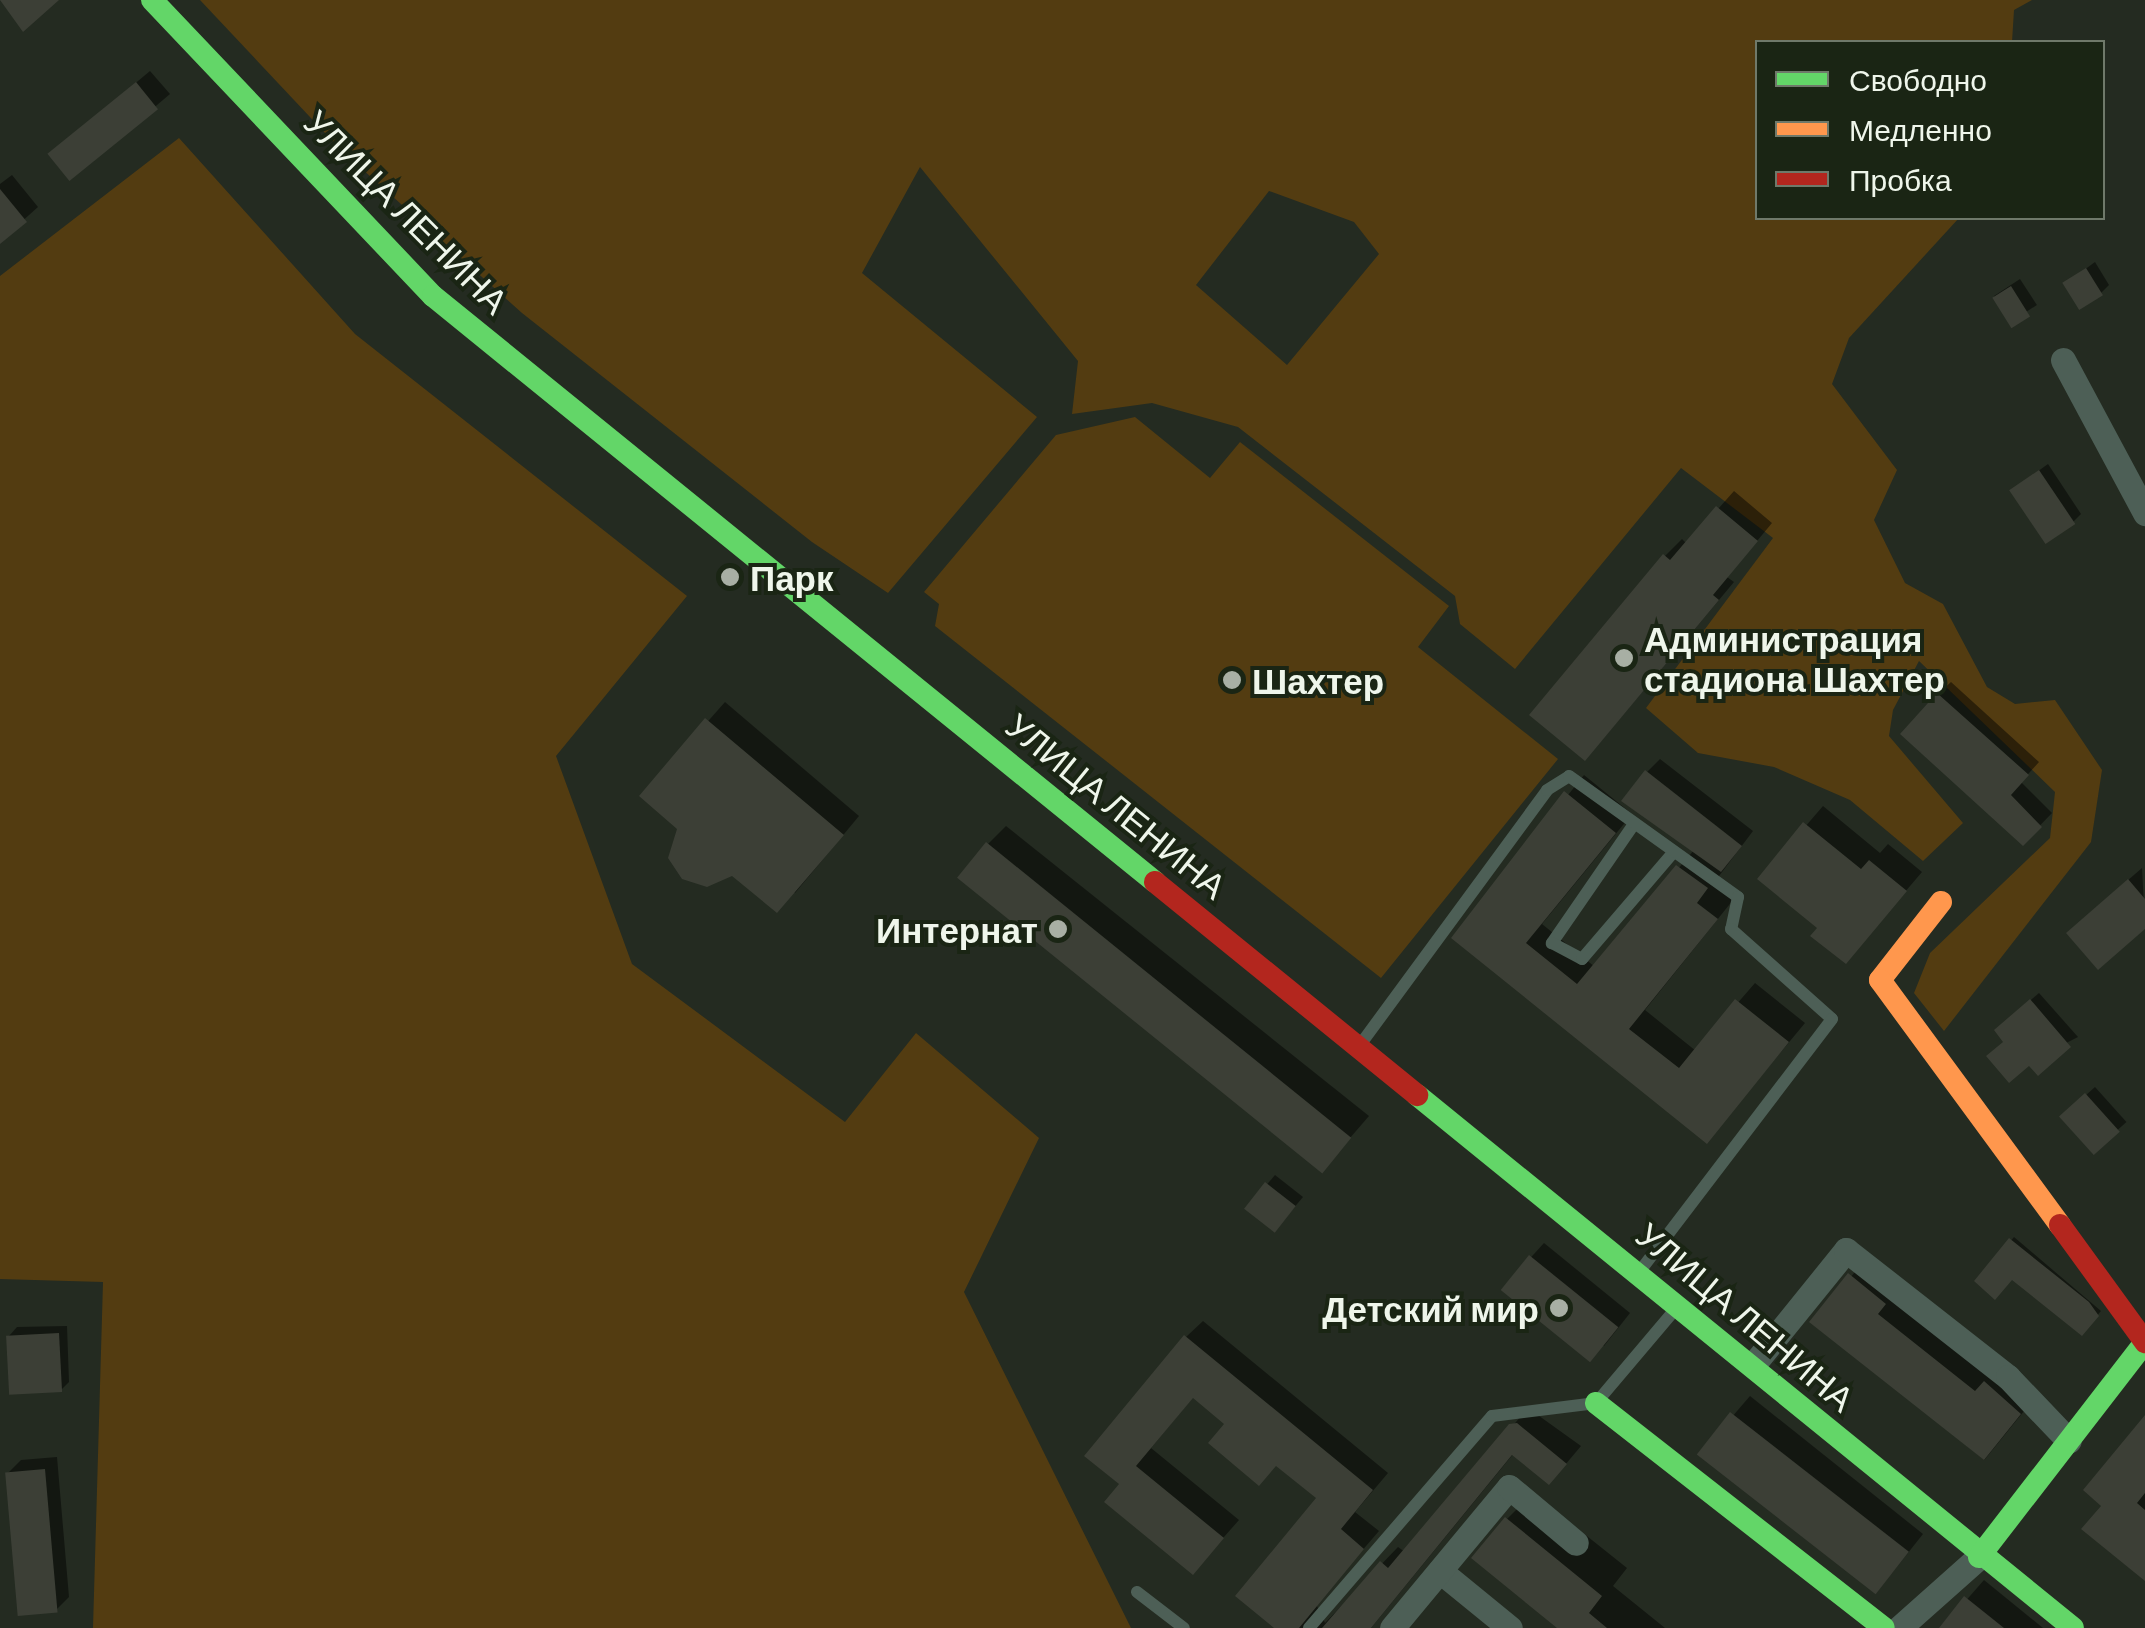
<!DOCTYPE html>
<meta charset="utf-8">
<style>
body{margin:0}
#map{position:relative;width:2145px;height:1628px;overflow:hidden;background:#242b21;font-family:Barlow,sans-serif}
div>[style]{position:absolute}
.green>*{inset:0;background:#533c11}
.shadow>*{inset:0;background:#0007;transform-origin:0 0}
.building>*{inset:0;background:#3c3f36;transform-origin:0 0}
.lane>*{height:12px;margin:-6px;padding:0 6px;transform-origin:6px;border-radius:6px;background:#4d5f56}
.street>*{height:25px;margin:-12.5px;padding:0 12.5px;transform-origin:12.5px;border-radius:12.5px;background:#4d5f56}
.fast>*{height:22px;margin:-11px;padding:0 11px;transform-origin:11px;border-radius:11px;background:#63d668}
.slow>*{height:22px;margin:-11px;padding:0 11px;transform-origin:11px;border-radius:11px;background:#ff974d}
.jam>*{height:22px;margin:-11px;padding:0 11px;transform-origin:11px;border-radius:11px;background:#b3261e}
.dots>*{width:28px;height:28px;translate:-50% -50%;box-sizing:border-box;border:5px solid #1a2514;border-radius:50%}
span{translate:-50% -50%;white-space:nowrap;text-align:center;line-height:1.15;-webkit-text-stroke:8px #1a2514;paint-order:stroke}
.street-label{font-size:35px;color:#eff6eb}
.poi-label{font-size:35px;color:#eff6eb;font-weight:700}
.left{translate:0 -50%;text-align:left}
.right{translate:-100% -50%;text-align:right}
.legend{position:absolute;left:1755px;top:40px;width:350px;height:180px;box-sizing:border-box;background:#1a2514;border:2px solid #6f796a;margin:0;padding:12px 18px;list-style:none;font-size:30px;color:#eff6eb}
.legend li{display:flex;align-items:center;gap:20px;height:50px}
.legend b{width:50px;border:2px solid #6f796a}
</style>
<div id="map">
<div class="green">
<div style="clip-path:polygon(evenodd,200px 0,2032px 0,2014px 10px,2012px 42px,1758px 42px,1758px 218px,1959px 218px,1849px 338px,1832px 384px,1897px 470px,1874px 520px,1905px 583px,1943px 604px,1987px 687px,2015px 704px,2055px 700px,2102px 770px,2091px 842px,1944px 1031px,1914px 993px,1930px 953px,2050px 838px,2055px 792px,1919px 661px,1893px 710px,1889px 736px,1963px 823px,1923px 861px,1850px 800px,1774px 767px,1698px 753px,1646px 708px,1773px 538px,1681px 468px,1515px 669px,1460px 624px,1455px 596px,1238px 427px,1152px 403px,1072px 414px,1078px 361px,920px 167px,862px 273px,1037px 417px,888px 593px,812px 542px,522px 313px,341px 150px,200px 0,1269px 191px,1354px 222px,1379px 254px,1287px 365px,1196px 285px,1269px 191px)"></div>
<div style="clip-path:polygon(179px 138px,355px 334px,687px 596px,556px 756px,632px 964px,845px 1122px,916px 1033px,1039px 1138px,964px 1292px,1131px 1628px,93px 1628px,103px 1282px,0 1279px,0 276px)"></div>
<div style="clip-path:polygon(1135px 417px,1210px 478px,1240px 442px,1449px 606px,1418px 647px,1558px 759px,1381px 978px,935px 626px,939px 604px,924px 592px,1056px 435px)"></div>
</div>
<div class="shadow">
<div style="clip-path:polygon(150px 71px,170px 94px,71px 178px,65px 142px)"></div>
<div style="clip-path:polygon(12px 175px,38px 207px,0 241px,0 184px)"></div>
<div style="clip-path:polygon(2095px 262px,2109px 285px,2101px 293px,2065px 284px)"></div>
<div style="left:2020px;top:279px;width:31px;height:31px;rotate:57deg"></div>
<div style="clip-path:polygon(2048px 464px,2081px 514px,2073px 522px,2012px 490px)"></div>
<div style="clip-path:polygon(1734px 491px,1772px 523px,1727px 577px,1734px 582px,1601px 741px,1665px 556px,1682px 539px,1687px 544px)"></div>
<div style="clip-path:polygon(1951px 682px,2039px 762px,2021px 782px,2052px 813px,2023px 843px,1938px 694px)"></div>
<div style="clip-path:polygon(725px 702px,859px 816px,795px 893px,642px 796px)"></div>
<div style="clip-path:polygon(1660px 759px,1753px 831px,1713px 884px,1733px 900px,1645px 1010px,1696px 1051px,1755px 983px,1805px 1023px,1707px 1141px,1454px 938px,1584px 775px,1632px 814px,1542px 924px,1595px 967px,1694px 850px,1647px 772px)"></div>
<div style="clip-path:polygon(1823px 806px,1880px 853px,1888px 844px,1922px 872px,1846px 961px,1820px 927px,1760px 879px)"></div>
<div style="clip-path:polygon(1006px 826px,1369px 1116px,1324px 1168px,988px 844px)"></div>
<div style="clip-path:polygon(2142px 868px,2145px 925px,2082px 920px)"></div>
<div style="clip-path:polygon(2039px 993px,2078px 1037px,2029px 1062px,2006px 1041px,2005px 1022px)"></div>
<div style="left:2095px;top:1087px;width:47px;height:45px;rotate:48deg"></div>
<div style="clip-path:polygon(1275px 1175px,1303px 1197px,1282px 1222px,1247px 1208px)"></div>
<div style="clip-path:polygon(2014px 1237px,2101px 1311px,2082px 1333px,2012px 1277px,1977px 1281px)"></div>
<div style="clip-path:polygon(1544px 1243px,1630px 1313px,1604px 1346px,1502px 1289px)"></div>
<div style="left:1867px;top:1257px;width:219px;height:84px;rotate:39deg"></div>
<div style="clip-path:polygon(1203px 1321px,1388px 1473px,1355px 1512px,1379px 1531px,1316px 1604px,1325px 1623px,1398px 1547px,1405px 1552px,1528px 1408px,1581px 1446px,1565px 1465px,1514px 1453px,1371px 1628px,1278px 1628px,1319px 1498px,1194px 1396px,1151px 1448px,1239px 1520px,1193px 1572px,1122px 1484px,1186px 1337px)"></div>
<div style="clip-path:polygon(67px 1326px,69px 1382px,61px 1390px,9px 1336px,17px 1327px)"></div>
<div style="clip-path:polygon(1750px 1396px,1923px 1534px,1892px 1573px,1700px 1454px)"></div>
<div style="clip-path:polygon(2145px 1419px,2145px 1578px,2104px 1505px)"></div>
<div style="clip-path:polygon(57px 1457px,69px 1597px,56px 1610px,8px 1473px,21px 1460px)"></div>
<div style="clip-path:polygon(1533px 1493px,1627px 1568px,1613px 1586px,1665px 1628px,1561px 1628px,1507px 1519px)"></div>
<div style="clip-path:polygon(1984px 1580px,2043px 1628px,1942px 1628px)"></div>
</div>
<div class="building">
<div style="clip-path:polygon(0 0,59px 0,23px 32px)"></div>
<div style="left:136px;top:82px;width:35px;height:114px;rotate:51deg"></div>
<div style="clip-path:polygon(0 189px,27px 222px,0 244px)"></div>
<div style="left:2086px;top:268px;width:32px;height:28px;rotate:58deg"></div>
<div style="left:2011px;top:286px;width:36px;height:22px;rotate:58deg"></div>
<div style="left:2039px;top:470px;width:65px;height:36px;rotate:56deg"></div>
<div style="clip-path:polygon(1716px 506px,1758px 541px,1713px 595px,1719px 600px,1585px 761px,1529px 715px,1663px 554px,1670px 560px)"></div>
<div style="clip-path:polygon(1937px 693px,2029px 775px,2011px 795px,2042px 827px,2023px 846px,1900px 734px)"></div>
<div style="clip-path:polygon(705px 718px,844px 835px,777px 913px,732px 876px,707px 887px,682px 879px,668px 858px,677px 829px,639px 796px)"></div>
<div style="clip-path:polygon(1645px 770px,1742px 846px,1721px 872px,1621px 801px)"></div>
<div style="clip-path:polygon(1564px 791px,1616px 833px,1526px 943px,1577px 984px,1676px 865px,1708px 888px,1697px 903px,1718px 919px,1629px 1029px,1679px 1068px,1735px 999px,1789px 1042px,1707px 1144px,1451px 938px)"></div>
<div style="clip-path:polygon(1803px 822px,1861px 869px,1869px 860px,1907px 891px,1846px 964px,1810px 936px,1817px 928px,1757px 879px)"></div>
<div style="left:986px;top:842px;width:470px;height:46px;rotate:39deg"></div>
<div style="clip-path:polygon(2128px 879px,2145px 899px,2145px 929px,2098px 970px,2066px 933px)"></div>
<div style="clip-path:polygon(2030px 999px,2071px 1047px,2038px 1076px,2029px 1066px,2009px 1083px,1986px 1056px,2003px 1042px,1994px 1030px)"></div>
<div style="left:2085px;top:1093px;width:52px;height:35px;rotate:48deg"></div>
<div style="left:1265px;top:1182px;width:39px;height:34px;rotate:38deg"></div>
<div style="clip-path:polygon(2009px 1238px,2089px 1302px,2099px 1316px,2082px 1336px,2012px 1280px,1995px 1300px,1974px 1281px)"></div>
<div style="left:1529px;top:1255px;width:115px;height:45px;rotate:39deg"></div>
<div style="clip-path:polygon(1848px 1273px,1886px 1304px,1878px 1314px,1975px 1391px,1984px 1381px,2021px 1414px,1984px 1460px,1809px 1322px)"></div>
<div style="left:59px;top:1333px;width:59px;height:53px;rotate:87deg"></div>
<div style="clip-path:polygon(1184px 1335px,1373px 1490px,1341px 1529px,1364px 1549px,1299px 1628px,1274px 1628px,1235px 1596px,1316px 1498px,1276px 1466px,1259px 1486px,1208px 1443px,1224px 1424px,1193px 1398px,1136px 1466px,1224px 1538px,1193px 1575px,1104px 1502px,1119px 1484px,1084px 1456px)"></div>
<div style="left:1730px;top:1412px;width:227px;height:54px;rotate:38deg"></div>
<div style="clip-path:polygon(2145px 1415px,2145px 1493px,2137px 1503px,2145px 1510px,2145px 1581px,2081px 1529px,2101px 1506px,2083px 1490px)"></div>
<div style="clip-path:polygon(1517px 1423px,1567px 1464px,1549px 1485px,1512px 1455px,1371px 1628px,1322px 1628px,1380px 1561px,1388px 1568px,1509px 1424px)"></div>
<div style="left:45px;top:1469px;width:144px;height:40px;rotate:85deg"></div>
<div style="clip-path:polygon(1505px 1517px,1602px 1596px,1589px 1613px,1607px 1628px,1557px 1628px,1471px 1558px)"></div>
<div style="clip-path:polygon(1964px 1596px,2004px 1628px,1939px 1628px)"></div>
</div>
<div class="lane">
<div style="left:1634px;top:824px;width:145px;rotate:124.6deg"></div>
<div style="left:1552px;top:943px;width:34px;rotate:28deg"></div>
<div style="left:1582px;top:959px;width:140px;rotate:-49.4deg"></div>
<div style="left:1360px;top:1045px;width:316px;rotate:-53.7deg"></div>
<div style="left:1547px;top:790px;width:26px;rotate:-32deg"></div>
<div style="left:1569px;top:776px;width:208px;rotate:35.6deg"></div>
<div style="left:1738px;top:897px;width:33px;rotate:102deg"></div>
<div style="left:1731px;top:929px;width:135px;rotate:41.7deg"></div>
<div style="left:1832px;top:1019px;width:318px;rotate:127.3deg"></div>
<div style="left:1137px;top:1592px;width:59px;rotate:37.5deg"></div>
<div style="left:1309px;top:1628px;width:280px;rotate:-49.2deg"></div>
<div style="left:1492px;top:1416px;width:105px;rotate:-7.1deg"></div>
<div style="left:1596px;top:1403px;width:126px;rotate:-49.8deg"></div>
</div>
<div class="street">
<div style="left:2063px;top:360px;width:174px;rotate:61.8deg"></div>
<div style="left:1753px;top:1365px;width:148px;rotate:-51deg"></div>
<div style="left:1846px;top:1250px;width:206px;rotate:38.1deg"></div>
<div style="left:2008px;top:1377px;width:88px;rotate:46.4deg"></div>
<div style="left:1440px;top:1571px;width:90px;rotate:39.2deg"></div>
<div style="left:1392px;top:1628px;width:183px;rotate:-50.3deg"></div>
<div style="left:1509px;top:1487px;width:87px;rotate:39.9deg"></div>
<div style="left:1899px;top:1628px;width:107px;rotate:-41.6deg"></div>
</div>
<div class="fast">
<div style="left:152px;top:0;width:408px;rotate:46.5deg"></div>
<div style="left:433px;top:296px;width:930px;rotate:39.06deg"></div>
<div style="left:1417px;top:1095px;width:845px;rotate:39.09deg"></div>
<div style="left:1596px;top:1403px;width:365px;rotate:38deg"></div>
<div style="left:1979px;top:1557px;width:272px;rotate:-52.3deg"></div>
</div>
<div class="slow">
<div style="left:1941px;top:902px;width:99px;rotate:128deg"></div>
<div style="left:1880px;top:980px;width:304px;rotate:53.7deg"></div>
</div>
<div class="jam">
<div style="left:1155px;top:882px;width:338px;rotate:39.1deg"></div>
<div style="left:2060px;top:1225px;width:145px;rotate:54deg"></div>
</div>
<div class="dots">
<div style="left:730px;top:577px;background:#a8afa4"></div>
<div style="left:1624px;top:658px;background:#a8afa4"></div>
<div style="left:1232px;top:680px;background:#a8afa4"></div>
<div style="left:1058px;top:929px;background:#a8afa4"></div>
<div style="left:1559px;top:1308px;background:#a8afa4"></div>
</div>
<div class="street-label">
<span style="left:407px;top:211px;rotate:45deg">УЛИЦА ЛЕНИНА</span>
<span style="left:1117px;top:805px;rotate:39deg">УЛИЦА ЛЕНИНА</span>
<span style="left:1746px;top:1316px;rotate:40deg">УЛИЦА ЛЕНИНА</span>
</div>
<div class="poi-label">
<span class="left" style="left:750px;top:577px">Парк</span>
<span class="left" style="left:1644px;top:658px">Администрация<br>стадиона Шахтер</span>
<span class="left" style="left:1252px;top:680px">Шахтер</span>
<span class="right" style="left:1038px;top:929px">Интернат</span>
<span class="right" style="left:1539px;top:1308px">Детский мир</span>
</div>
<ul class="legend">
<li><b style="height:12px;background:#63d668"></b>Свободно</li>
<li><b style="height:12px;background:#ff974d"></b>Медленно</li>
<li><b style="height:12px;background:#b3261e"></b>Пробка</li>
</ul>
</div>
